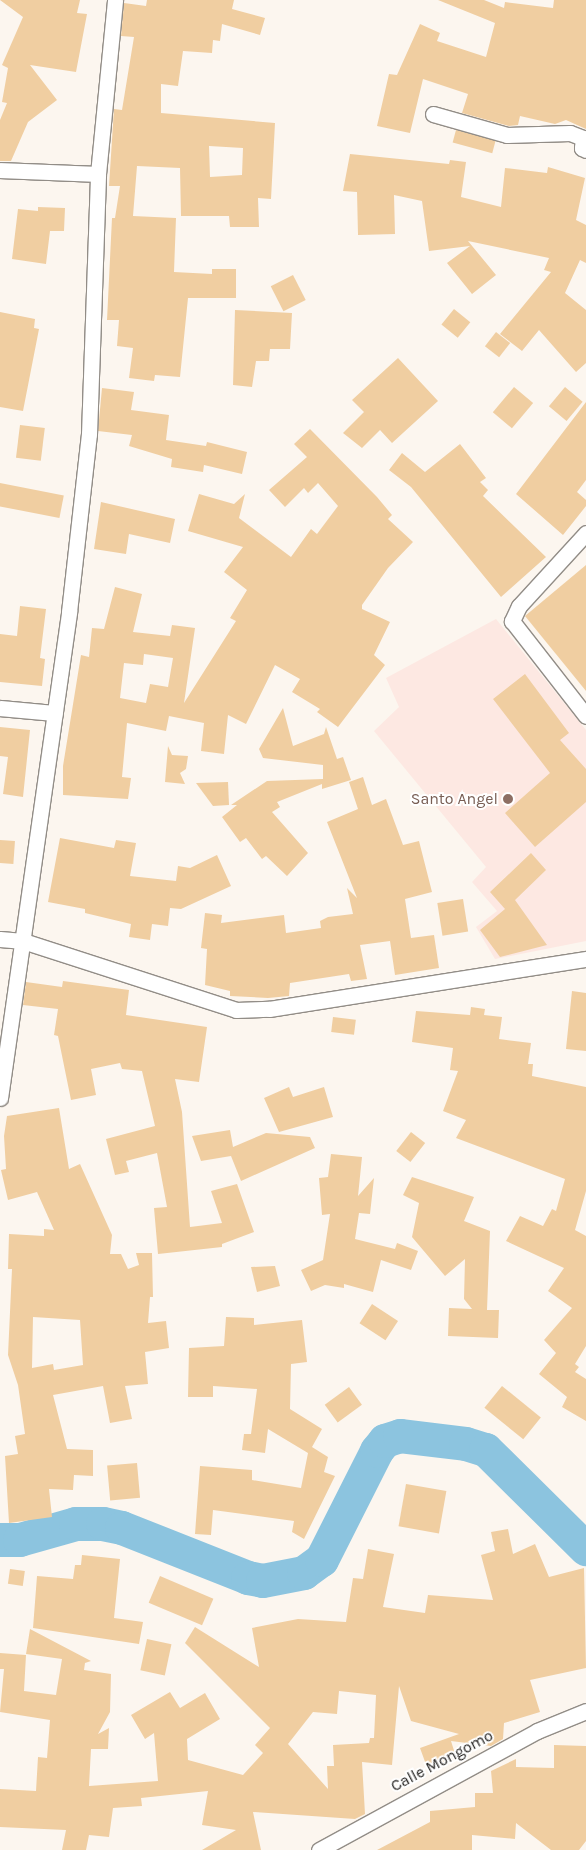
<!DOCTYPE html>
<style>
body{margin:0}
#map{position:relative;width:586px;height:1850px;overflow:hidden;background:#fcf6ef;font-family:Karla,sans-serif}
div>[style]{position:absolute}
.education>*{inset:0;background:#fde8e2}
.river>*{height:34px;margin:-17px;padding:0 17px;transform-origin:17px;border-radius:17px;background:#8cc4df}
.building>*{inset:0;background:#f0cea1;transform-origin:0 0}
.roads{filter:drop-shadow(1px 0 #928d87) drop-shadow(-1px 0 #928d87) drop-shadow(0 1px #928d87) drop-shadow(0 -1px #928d87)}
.minor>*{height:15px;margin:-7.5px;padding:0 7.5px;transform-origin:7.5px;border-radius:7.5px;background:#fff}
.dots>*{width:14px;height:14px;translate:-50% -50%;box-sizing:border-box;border:2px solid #fff;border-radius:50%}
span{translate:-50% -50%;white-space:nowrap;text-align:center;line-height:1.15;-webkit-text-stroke:4px #fff;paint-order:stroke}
.education-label{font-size:16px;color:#785e54}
.right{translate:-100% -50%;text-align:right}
.street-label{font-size:16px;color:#252321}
</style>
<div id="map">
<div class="education">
<div style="clip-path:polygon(496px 619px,586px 730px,586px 941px,495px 959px,476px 927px,497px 911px,472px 882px,486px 867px,374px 731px,399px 707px,386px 678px)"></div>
</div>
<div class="river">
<div style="left:0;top:1540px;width:20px"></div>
<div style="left:20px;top:1540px;width:58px;rotate:-15.9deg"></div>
<div style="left:76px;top:1524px;width:27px"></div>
<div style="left:103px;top:1524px;width:19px;rotate:12deg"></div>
<div style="left:122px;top:1528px;width:136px;rotate:21.6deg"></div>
<div style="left:248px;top:1578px;width:15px;rotate:11deg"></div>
<div style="left:263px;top:1581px;width:42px;rotate:-11deg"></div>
<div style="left:304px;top:1573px;width:22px;rotate:-36deg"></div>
<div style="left:322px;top:1560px;width:122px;rotate:-63.2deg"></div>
<div style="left:377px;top:1451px;width:13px;rotate:-51deg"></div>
<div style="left:385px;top:1441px;width:16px;rotate:-18deg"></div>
<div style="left:400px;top:1436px;width:66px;rotate:6.9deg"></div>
<div style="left:466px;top:1444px;width:21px;rotate:17deg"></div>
<div style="left:486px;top:1450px;width:141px;rotate:44.7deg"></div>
</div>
<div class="building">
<div style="clip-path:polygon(0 0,80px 0,77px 13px,87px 14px,76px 72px,30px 65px,57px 100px,28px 122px,11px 161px,0 161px,0 120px,7px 103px,2px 102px,8px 68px,2px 65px,23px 17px)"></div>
<div style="clip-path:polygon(evenodd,147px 0,234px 0,232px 9px,265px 18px,260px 35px,222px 24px,220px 41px,213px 40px,212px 53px,183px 51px,178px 86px,161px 84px,161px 113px,275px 123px,271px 199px,258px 198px,259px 227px,230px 227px,229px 216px,181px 216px,180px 168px,137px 166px,133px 216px,176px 218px,174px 272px,212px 274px,212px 269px,236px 269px,236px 298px,188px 298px,180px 377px,155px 375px,154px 381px,129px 378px,133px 348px,117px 346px,119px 320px,107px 320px,112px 218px,115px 218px,120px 186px,109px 186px,114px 109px,122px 110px,134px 37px,121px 36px,124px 3px,146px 6px,147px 0,209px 146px,243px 148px,242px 175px,210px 177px,209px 146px)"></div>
<div style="clip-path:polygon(438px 0,484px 0,504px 8px,505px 2px,553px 8px,554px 0,586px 0,586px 129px,566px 120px,555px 124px,520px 116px,518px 125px,509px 126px,462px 113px,468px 94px,423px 79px,410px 133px,377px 126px,389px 74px,397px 75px,420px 24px,440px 33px,437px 41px,486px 57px,495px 23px)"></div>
<div style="left:456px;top:130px;width:41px;height:13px;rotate:15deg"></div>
<div style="clip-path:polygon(350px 154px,449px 164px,450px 160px,466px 162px,461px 197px,501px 207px,505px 168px,547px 173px,548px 167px,585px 178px,576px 220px,586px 225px,586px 263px,580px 260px,565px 293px,586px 310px,586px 363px,576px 372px,539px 330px,522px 351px,500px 334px,551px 272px,544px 270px,549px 258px,468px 241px,496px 275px,472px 294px,447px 263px,470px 246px,429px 251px,422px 201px,394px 195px,395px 234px,358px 235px,357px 192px,343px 191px)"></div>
<div style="clip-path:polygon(38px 207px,65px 208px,64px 231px,50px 231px,46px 264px,12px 259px,18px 209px,38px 211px)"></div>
<div style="left:293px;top:275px;width:28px;height:25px;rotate:63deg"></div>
<div style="left:454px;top:309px;width:21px;height:20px;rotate:39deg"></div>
<div style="clip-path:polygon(235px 310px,292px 313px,290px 349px,270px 349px,269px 361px,256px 361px,252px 387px,233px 385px)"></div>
<div style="clip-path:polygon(0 312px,35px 319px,34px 328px,39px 329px,23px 411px,0 407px)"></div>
<div style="left:496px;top:332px;width:18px;height:18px;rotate:38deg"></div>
<div style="clip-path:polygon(398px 358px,438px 401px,392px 443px,380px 430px,362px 448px,343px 433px,364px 412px,352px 400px)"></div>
<div style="left:514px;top:387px;width:25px;height:33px;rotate:40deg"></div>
<div style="left:565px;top:387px;width:23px;height:25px;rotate:40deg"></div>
<div style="clip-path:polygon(102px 388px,134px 392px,131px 410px,169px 415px,166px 440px,206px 446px,207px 442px,247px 452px,242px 474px,204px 465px,203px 472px,171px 467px,172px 459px,129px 446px,132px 435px,98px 431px)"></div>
<div style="clip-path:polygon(586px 402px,586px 480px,577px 492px,586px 500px,586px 506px,563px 535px,516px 494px)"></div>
<div style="left:20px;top:425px;width:25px;height:33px;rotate:7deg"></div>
<div style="clip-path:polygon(evenodd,310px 429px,377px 497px,392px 515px,388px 519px,413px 542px,388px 568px,362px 605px,362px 609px,390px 622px,374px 655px,385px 665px,338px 727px,317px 712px,320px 709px,292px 692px,300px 679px,275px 665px,246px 724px,228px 715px,224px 754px,201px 751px,204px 723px,169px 716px,166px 731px,127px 723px,122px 777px,131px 778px,128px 799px,63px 795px,63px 766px,81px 655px,89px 657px,92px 628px,104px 629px,115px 587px,142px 594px,133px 632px,170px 636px,172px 625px,195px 628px,184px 703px,236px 621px,230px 618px,247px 590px,224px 572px,243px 547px,188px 531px,199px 494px,234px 504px,245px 494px,239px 518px,291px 557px,311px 529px,317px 534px,338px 506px,318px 483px,308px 493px,304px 488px,285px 507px,269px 490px,307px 457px,294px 444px,310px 429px,144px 654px,173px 658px,168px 687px,150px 684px,146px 703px,120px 698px,124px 663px,143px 665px,144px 654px)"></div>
<div style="clip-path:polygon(460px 444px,486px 478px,480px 482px,488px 490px,483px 496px,546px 557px,501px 597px,411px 487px,389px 470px,402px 453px,425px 472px)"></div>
<div style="left:0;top:483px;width:65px;height:23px;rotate:11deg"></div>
<div style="clip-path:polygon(101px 502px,175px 519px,170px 543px,129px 534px,126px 554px,94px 549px)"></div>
<div style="clip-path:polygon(586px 565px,586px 691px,525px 616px)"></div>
<div style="clip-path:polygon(20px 606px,46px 609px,40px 658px,45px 659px,42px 686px,0 682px,0 634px,17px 636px)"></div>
<div style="clip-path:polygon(525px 674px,569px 733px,560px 740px,586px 769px,586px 802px,535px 847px,505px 813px,550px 773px,493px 699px)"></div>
<div style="clip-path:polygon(283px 708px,293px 746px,324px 734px,326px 727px,337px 759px,343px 757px,351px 780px,322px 789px,322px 784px,277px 802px,280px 807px,272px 812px,308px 853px,287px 876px,266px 856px,262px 859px,246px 838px,240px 842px,222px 817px,237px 805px,231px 805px,267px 781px,323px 779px,323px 765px,263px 758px,259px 749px)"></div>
<div style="clip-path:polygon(0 727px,30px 730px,23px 797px,3px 794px,8px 757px,0 756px)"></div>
<div style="clip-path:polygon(168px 746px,172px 755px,188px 756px,186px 769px,180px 773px,185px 784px,165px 782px)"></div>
<div style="clip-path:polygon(363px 777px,372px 805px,386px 799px,403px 845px,419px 841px,432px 892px,405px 899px,411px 938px,434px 935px,439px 968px,395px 975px,390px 941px,360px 945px,367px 979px,351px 981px,349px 974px,290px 983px,289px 996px,268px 998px,230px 996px,230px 991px,205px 985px,207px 949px,201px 948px,205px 913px,222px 915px,221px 923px,284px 915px,286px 933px,321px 928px,320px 921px,328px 917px,353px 914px,347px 888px,357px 898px,327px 822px,358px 809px,349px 782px)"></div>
<div style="clip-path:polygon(228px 782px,229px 805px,213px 806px,196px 783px)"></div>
<div style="clip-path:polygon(60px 838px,114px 848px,116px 840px,136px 843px,130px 876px,176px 881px,178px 866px,190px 868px,217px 855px,231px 886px,181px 909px,170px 908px,168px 926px,152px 924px,150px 940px,129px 937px,131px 924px,85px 913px,85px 909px,48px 902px)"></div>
<div style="left:0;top:840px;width:15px;height:23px;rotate:4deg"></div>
<div style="clip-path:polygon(531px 853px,546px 870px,515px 900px,547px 945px,500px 957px,480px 930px,505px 909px,490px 892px)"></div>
<div style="left:463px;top:899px;width:33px;height:26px;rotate:81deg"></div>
<div style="clip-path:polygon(63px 981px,129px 990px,126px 1015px,207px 1027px,199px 1082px,175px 1079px,182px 1112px,190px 1227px,222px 1223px,211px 1191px,237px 1184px,254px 1232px,222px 1244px,222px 1247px,158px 1254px,154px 1208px,167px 1207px,157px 1153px,126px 1161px,129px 1172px,115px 1175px,106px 1139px,155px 1126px,142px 1071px,122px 1069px,120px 1063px,91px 1069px,96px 1095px,71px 1100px,58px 1036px,54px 1035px,58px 1009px,23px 1005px,26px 982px,62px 987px)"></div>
<div style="clip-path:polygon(572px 991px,586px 993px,586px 1051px,566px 1049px)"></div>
<div style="clip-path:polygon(471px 1007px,485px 1009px,484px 1015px,502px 1017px,499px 1039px,531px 1043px,528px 1064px,533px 1064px,532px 1076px,586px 1087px,586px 1191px,575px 1230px,586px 1236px,586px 1346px,575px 1364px,579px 1367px,575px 1372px,586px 1379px,586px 1421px,562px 1407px,567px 1397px,539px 1374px,556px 1353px,544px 1340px,572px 1308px,548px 1291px,564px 1268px,506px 1241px,520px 1216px,543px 1226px,552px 1209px,556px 1211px,565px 1179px,456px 1138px,466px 1120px,443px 1111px,458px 1071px,450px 1070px,453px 1048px,412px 1042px,416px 1011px,470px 1015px)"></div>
<div style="left:333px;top:1017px;width:23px;height:15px;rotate:7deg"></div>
<div style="clip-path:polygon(289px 1087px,293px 1097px,324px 1087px,333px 1117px,279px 1132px,264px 1098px)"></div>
<div style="clip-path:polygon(evenodd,59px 1108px,69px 1169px,80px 1164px,112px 1235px,110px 1254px,121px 1254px,128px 1269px,139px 1265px,136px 1253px,152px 1253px,153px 1297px,150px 1297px,148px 1323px,166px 1321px,169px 1348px,145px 1352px,148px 1384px,125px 1386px,132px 1419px,110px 1423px,103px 1386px,53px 1395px,67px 1449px,93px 1450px,93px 1476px,74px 1475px,73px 1490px,49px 1489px,52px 1517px,9px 1523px,5px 1456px,18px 1454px,15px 1436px,25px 1434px,18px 1385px,8px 1355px,12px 1269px,8px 1269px,9px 1234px,44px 1236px,44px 1229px,54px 1230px,37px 1192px,8px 1200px,1px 1170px,6px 1169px,4px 1136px,7px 1116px,59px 1108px,33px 1317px,80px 1320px,83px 1365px,54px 1370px,53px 1364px,32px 1368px,33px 1317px)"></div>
<div style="clip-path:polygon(230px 1130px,233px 1147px,266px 1133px,310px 1137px,315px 1148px,241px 1181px,231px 1156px,201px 1161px,192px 1136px)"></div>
<div style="left:411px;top:1132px;width:18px;height:24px;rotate:38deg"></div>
<div style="clip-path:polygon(331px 1154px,362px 1157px,358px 1196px,374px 1178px,370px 1214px,359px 1213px,355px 1239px,395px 1249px,397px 1243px,418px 1251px,411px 1270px,381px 1260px,373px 1292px,344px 1284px,344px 1288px,325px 1285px,311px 1291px,301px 1270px,323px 1260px,330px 1214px,322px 1215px,319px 1178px,328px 1177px)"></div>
<div style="clip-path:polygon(412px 1177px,474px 1197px,464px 1221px,490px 1231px,487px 1310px,499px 1310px,498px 1338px,448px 1336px,449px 1308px,472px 1309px,464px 1299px,465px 1259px,445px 1276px,412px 1237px,419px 1203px,403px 1195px)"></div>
<div style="clip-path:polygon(275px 1266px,280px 1286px,257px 1292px,251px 1267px)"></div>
<div style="left:372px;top:1304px;width:31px;height:23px;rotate:33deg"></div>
<div style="clip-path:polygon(226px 1317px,254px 1318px,254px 1325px,302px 1320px,307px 1362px,291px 1364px,290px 1409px,322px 1429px,312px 1447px,328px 1457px,324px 1472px,335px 1476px,304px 1539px,292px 1532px,294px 1521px,213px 1510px,211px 1535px,195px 1534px,200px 1466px,252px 1470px,252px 1480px,301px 1488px,308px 1453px,268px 1429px,265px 1453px,242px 1450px,244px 1434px,251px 1434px,257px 1389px,213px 1386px,213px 1397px,188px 1397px,189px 1348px,224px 1346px)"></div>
<div style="left:502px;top:1386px;width:50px;height:28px;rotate:39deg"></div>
<div style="left:349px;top:1387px;width:22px;height:30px;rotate:54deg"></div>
<div style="left:137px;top:1463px;width:35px;height:30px;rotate:85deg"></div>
<div style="left:406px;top:1484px;width:41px;height:43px;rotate:10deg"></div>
<div style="clip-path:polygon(evenodd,508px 1529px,513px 1554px,535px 1544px,549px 1577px,584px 1568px,586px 1668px,530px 1680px,540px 1712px,504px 1723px,503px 1739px,491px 1746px,451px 1741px,457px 1760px,428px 1770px,420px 1748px,459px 1734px,411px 1721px,399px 1686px,392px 1765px,362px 1762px,365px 1814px,355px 1819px,253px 1812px,261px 1850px,202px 1850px,236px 1830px,202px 1825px,208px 1791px,141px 1798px,142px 1806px,113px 1808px,109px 1837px,89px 1835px,86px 1850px,62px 1850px,66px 1830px,0 1827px,0 1789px,36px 1791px,38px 1757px,47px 1758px,50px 1720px,0 1712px,4px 1669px,0 1669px,0 1653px,26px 1655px,24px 1691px,56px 1695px,62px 1659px,26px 1654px,30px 1629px,91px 1661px,85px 1663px,84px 1670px,111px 1674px,110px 1712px,98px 1734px,109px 1728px,108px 1749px,91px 1749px,89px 1786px,158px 1781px,154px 1733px,145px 1739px,131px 1715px,170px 1692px,180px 1708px,205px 1693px,220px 1719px,187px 1739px,188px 1760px,243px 1775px,263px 1753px,255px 1745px,270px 1728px,185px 1643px,195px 1627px,259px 1667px,252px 1628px,298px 1619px,346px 1622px,353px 1578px,363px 1579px,368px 1549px,394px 1554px,383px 1607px,425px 1613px,428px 1595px,493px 1600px,481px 1555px,495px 1551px,491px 1532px,508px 1529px,339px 1691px,376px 1695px,374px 1738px,370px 1738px,369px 1743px,333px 1745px,334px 1766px,327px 1766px,328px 1789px,288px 1744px,313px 1712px,337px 1714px,339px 1691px)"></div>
<div style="clip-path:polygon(82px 1555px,120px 1559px,114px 1618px,143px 1622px,139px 1644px,33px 1628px,37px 1576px,73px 1579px,75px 1565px,81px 1565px)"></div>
<div style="left:10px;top:1569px;width:15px;height:15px;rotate:8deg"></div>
<div style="left:160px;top:1576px;width:58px;height:29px;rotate:23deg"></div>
<div style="left:147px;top:1639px;width:25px;height:32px;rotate:12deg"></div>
<div style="clip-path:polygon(554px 1745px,586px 1746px,586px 1841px,579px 1850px,551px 1850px,516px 1823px,515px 1839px,472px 1835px,472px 1850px,377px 1850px,430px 1822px,430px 1811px,475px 1807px,475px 1793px,493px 1793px,491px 1771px,516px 1759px,516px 1767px,554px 1768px)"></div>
</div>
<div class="roads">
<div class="minor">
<div style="left:433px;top:114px;width:77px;rotate:15.8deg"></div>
<div style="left:507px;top:135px;width:63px;rotate:-1.8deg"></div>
<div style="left:570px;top:133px;width:14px;rotate:21deg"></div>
<div style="left:583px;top:138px;width:10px;rotate:96deg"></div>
<div style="left:582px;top:148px;width:4px;rotate:27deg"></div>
<div style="left:0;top:170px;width:98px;rotate:2.3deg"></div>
<div style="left:586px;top:533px;width:99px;rotate:132.5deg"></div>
<div style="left:519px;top:606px;width:17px;rotate:115deg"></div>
<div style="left:512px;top:621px;width:120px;rotate:52.1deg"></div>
<div style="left:0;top:708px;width:55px;rotate:5.2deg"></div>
<div style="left:0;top:939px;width:23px;rotate:5deg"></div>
<div style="left:23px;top:941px;width:224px;rotate:17.9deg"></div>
<div style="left:236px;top:1010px;width:33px;rotate:-2deg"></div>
<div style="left:269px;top:1009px;width:321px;rotate:-9deg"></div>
<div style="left:0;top:1098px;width:491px;rotate:-81.9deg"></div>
<div style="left:69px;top:612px;width:179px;rotate:-83.6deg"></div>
<div style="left:89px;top:434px;width:260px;rotate:-88deg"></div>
<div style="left:98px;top:174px;width:175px;rotate:-84.4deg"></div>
<div style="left:319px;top:1850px;width:248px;rotate:-28.6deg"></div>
<div style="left:537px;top:1731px;width:53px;rotate:-22.2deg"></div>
</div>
</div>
<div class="dots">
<div style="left:508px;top:799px;background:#8d6e63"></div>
</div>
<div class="education-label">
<span class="right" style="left:498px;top:799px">Santo Angel</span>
</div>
<div class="street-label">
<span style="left:442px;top:1761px;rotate:-28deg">Calle Mongomo</span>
</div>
</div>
